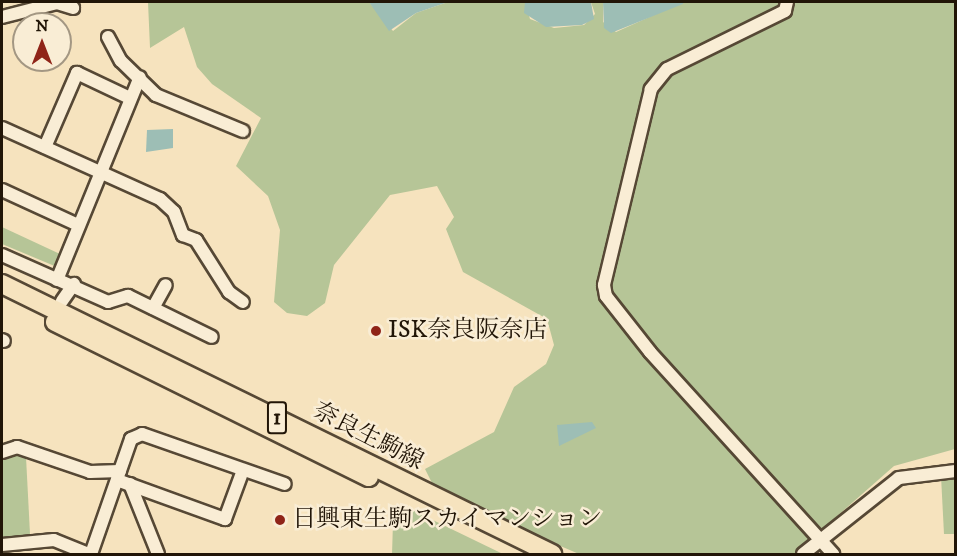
<!DOCTYPE html>
<meta charset="utf-8">
<style>
body{margin:0}
#map{position:relative;width:957px;height:556px;overflow:hidden;background:#f6e3be;font-family:"IM FELL DW Pica","Noto Serif JP",serif}
div>[style]{position:absolute}
.green>*{inset:0;background:#b6c597}
.water>*{inset:0;background:#9dbeb5}
.roads{filter:drop-shadow(2px 0 #564835) drop-shadow(-2px 0 #564835) drop-shadow(0 2px #564835) drop-shadow(0 -2px #564835)}
.street>*{height:12px;margin:-6px;padding:0 6px;transform-origin:6px;border-radius:6px;background:#f9edd5}
.primary>*{height:18px;margin:-9px;padding:0 9px;transform-origin:9px;border-radius:9px;background:#f6e3be}
.dots>*{width:16px;height:16px;translate:-50% -50%;box-sizing:border-box;border:3px solid #f9edd5;border-radius:50%}
span{translate:-50% -50%;white-space:nowrap;text-align:center;line-height:1.15;-webkit-text-stroke:5px #f9edd5;paint-order:stroke}
.shield-label span{padding:2px 4px;background:#f9edd5;border:2px solid;border-radius:4px;-webkit-text-stroke-width:0}
.shield-label{font-size:22px;color:#211507;font-weight:700}
.poi-label{font-size:24px;color:#211507}
.left{translate:0 -50%;text-align:left}
.street-label{font-size:24px;color:#211507}
.frame{position:absolute;inset:0;border:3px solid #211507;pointer-events:none}
.north{position:absolute;left:12px;top:12px;width:60px;height:60px;box-sizing:border-box;background:#f9edd5;border:2px solid #a39783;border-radius:50%;rotate:0deg;font-size:16px;font-weight:700;line-height:24px;text-align:center;color:#211507}
.north::after{content:'';display:block;margin:auto;width:21px;height:27px;background:#8f2418;clip-path:polygon(50% 0,100% 100%,50% 72%,0 100%)}
</style>
<div id="map">
<div class="green">
<div style="clip-path:polygon(148px 2px,369px 2px,393px 31px,416px 13px,448px 2px,525px 2px,530px 19px,554px 28px,584px 25px,595px 14px,591px 2px,603px 2px,603px 22px,616px 32px,683px 2px,955px 2px,955px 449px,894px 466px,794px 554px,579px 554px,437px 493px,425px 469px,494px 432px,514px 387px,546px 364px,554px 345px,547px 319px,463px 272px,446px 229px,454px 217px,437px 186px,390px 195px,334px 265px,325px 303px,307px 316px,287px 313px,274px 302px,280px 230px,268px 196px,236px 166px,261px 118px,212px 84px,197px 67px,184px 27px,150px 48px)"></div>
<div style="clip-path:polygon(2px 227px,60px 254px,57px 267px,2px 244px)"></div>
<div style="clip-path:polygon(14px 454px,26px 457px,30px 534px,2px 539px,2px 459px)"></div>
<div style="clip-path:polygon(955px 475px,955px 534px,944px 534px,941px 476px)"></div>
<div style="clip-path:polygon(410px 509px,503px 554px,392px 554px,393px 523px)"></div>
</div>
<div class="water">
<div style="clip-path:polygon(369px 2px,448px 2px,416px 13px,389px 31px)"></div>
<div style="clip-path:polygon(525px 2px,591px 2px,594px 19px,582px 25px,546px 27px,524px 13px)"></div>
<div style="clip-path:polygon(603px 2px,683px 2px,683px 4px,611px 33px,604px 28px)"></div>
<div style="clip-path:polygon(173px 129px,173px 148px,146px 152px,147px 130px)"></div>
<div style="clip-path:polygon(592px 422px,596px 428px,559px 446px,557px 425px)"></div>
</div>
<div class="roads">
<div class="street">
<div style="left:787px;top:2px;width:9px;rotate:103deg"></div>
<div style="left:785px;top:11px;width:131px;rotate:153.8deg"></div>
<div style="left:667px;top:69px;width:26px;rotate:129deg"></div>
<div style="left:651px;top:89px;width:202px;rotate:103.5deg"></div>
<div style="left:604px;top:285px;width:11px;rotate:80deg"></div>
<div style="left:606px;top:296px;width:71px;rotate:51.8deg"></div>
<div style="left:650px;top:352px;width:273px;rotate:47.8deg"></div>
<div style="left:2px;top:17px;width:57px;rotate:-14.3deg"></div>
<div style="left:57px;top:3px;width:17px;rotate:17deg"></div>
<div style="left:108px;top:37px;width:27px;rotate:62deg"></div>
<div style="left:121px;top:61px;width:49px;rotate:44.2deg"></div>
<div style="left:156px;top:95px;width:94px;rotate:22.5deg"></div>
<div style="left:2px;top:128px;width:173px;rotate:24.2deg"></div>
<div style="left:160px;top:199px;width:19px;rotate:43deg"></div>
<div style="left:174px;top:212px;width:25px;rotate:69deg"></div>
<div style="left:183px;top:235px;width:14px;rotate:21deg"></div>
<div style="left:196px;top:240px;width:62px;rotate:57.6deg"></div>
<div style="left:229px;top:292px;width:17px;rotate:36deg"></div>
<div style="left:45px;top:147px;width:81px;rotate:-66.6deg"></div>
<div style="left:77px;top:73px;width:59px;rotate:25.3deg"></div>
<div style="left:2px;top:190px;width:84px;rotate:24.7deg"></div>
<div style="left:2px;top:255px;width:116px;rotate:23.9deg"></div>
<div style="left:108px;top:302px;width:21px;rotate:-17deg"></div>
<div style="left:128px;top:296px;width:93px;rotate:26deg"></div>
<div style="left:57px;top:280px;width:219px;rotate:-67.8deg"></div>
<div style="left:62px;top:301px;width:21px;rotate:-55deg"></div>
<div style="left:153px;top:308px;width:26px;rotate:-61deg"></div>
<div style="left:2px;top:340px;width:2px;rotate:27deg"></div>
<div style="left:2px;top:452px;width:16px;rotate:-18deg"></div>
<div style="left:17px;top:447px;width:77px;rotate:18.9deg"></div>
<div style="left:90px;top:472px;width:30px;rotate:-2deg"></div>
<div style="left:117px;top:480px;width:115px;rotate:19.9deg"></div>
<div style="left:225px;top:519px;width:52px;rotate:-69.8deg"></div>
<div style="left:130px;top:484px;width:75px;rotate:68.2deg"></div>
<div style="left:2px;top:545px;width:52px;rotate:-5.5deg"></div>
<div style="left:54px;top:540px;width:38px;rotate:22deg"></div>
<div style="left:91px;top:554px;width:122px;rotate:-70.8deg"></div>
<div style="left:131px;top:439px;width:12px;rotate:-24deg"></div>
<div style="left:142px;top:434px;width:151px;rotate:19.3deg"></div>
<div style="left:803px;top:554px;width:122px;rotate:-38.4deg"></div>
<div style="left:899px;top:478px;width:57px;rotate:-7deg"></div>
</div>
<div class="primary">
<div style="left:2px;top:284px;width:613px;rotate:26.15deg"></div>
<div style="left:55px;top:322px;width:350px;rotate:26.3deg"></div>
</div>
</div>
<div class="dots">
<div style="left:376px;top:331px;background:#8f2418"></div>
<div style="left:280px;top:520px;background:#8f2418"></div>
</div>
<div class="shield-label">
<span style="left:277px;top:418px">1</span>
</div>
<div class="poi-label">
<span class="left" style="left:388px;top:331px">ISK奈良阪奈店</span>
<span class="left" style="left:292px;top:520px">日興東生駒スカイマンション</span>
</div>
<div class="street-label">
<span style="left:368px;top:437px;rotate:27deg">奈良生駒線</span>
</div>
<div class="frame"></div>
<div class="north">N</div>
</div>
